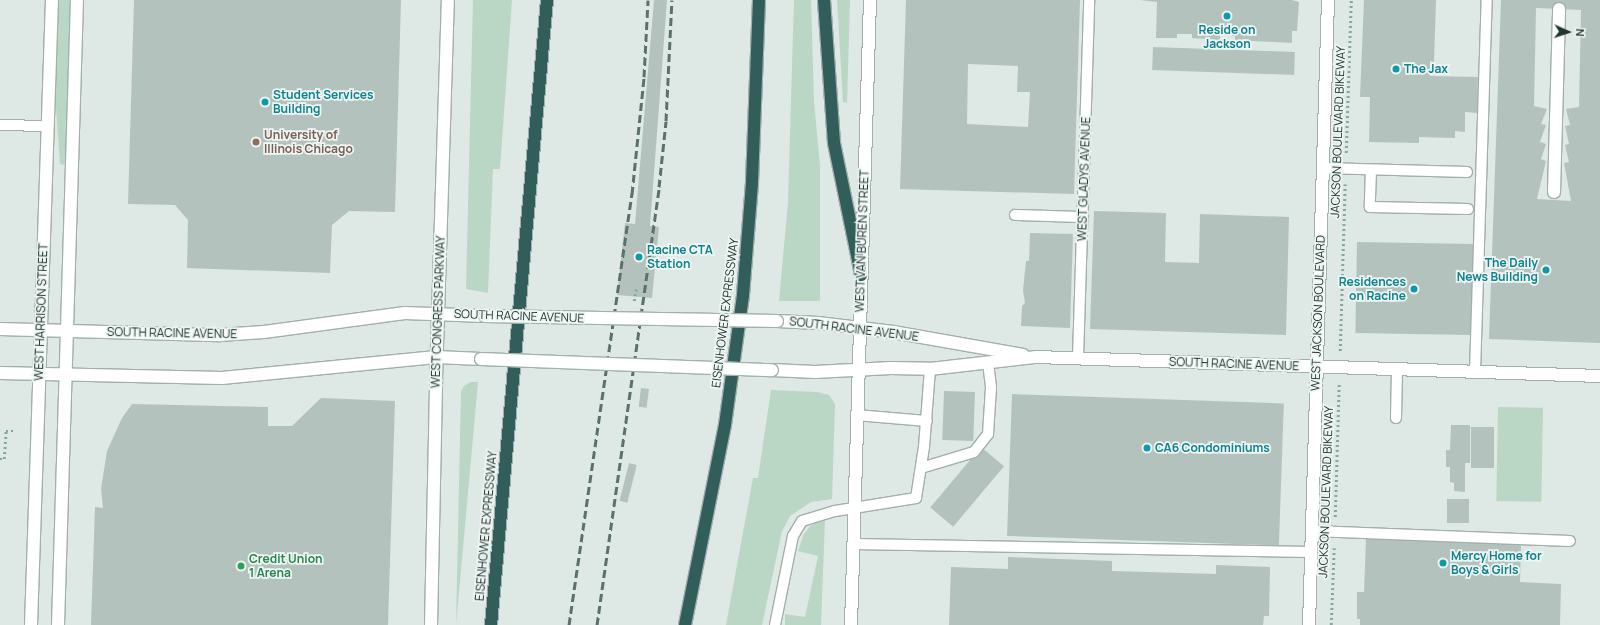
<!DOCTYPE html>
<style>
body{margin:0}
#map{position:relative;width:1600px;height:625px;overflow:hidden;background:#dee8e4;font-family:Manrope,sans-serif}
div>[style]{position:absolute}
.green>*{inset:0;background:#b9d7c4;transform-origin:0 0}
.building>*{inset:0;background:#b4c2be;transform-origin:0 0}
.path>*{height:2.5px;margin-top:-1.25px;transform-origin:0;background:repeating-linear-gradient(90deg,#82a8a0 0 2px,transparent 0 5px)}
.roads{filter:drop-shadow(1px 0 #a2afab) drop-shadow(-1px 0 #a2afab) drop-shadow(0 1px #a2afab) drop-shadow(0 -1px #a2afab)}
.lane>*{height:10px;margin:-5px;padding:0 5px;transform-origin:5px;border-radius:5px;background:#fff}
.street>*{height:12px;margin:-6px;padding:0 6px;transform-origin:6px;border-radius:6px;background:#fff}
.secondary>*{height:12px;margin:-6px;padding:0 6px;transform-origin:6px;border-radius:6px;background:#fff}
.highway>*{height:12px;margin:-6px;padding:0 6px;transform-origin:6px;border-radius:6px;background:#315e5a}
.rail>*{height:3px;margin-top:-1.5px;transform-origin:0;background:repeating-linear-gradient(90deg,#5b716e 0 8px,transparent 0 12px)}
.bridges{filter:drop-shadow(1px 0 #9fb2ad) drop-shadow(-1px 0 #9fb2ad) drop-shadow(0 1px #9fb2ad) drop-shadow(0 -1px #9fb2ad)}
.secondary-bridge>*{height:12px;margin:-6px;padding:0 6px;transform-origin:6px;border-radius:6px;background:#fff}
.dots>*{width:11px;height:11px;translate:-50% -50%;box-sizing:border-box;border:2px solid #eef5f2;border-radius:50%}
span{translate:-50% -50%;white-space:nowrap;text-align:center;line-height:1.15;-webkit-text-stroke:3.5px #eef5f2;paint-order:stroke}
.culture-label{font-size:12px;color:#0d838f;font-weight:700}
.left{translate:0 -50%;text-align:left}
.right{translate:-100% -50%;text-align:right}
.street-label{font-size:12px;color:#213532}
.education-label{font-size:12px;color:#785e54;font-weight:700}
.leisure-label{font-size:12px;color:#27864d;font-weight:700}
.north{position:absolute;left:1548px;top:12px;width:40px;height:40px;-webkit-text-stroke:3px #eef5f2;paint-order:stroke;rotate:93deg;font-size:11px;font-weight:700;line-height:16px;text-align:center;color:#213532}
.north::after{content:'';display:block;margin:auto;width:14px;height:18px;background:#213532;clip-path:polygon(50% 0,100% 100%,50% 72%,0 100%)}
</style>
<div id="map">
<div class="green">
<div style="clip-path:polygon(58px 0,71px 0,66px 165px,60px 164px,55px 92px)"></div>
<div style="clip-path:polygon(473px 0,512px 0,500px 169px,493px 169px,488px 293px,466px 289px)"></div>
<div style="clip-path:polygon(794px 0,811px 0,814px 102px,820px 166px,820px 301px,779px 301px,788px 202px)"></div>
<div style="clip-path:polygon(837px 0,850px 0,847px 103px,843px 102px)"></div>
<div style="clip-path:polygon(471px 382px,478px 382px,456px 625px,461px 392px,464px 386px)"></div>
<div style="clip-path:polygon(771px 390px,817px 392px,829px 395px,835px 404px,832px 499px,811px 502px,790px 516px,782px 531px,762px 625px,726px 625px,753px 478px,758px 478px)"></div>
<div style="left:1498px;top:407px;width:45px;height:94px;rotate:1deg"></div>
<div style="clip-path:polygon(825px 519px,821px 625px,785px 625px,785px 614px,805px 617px,818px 556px,798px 551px,803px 536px,810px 526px)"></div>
</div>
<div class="building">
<div style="clip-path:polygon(134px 0,401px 0,395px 212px,349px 211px,332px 225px,330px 273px,187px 268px,188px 220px,175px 205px,128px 204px)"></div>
<div style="clip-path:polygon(654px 0,667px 0,650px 226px,659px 227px,652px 298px,617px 295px,625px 223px,635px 224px)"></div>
<div style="clip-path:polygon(evenodd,906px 0,1080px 0,1074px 194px,900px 189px,906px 0,968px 64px,1018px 66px,1017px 92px,1030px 92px,1028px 127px,967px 124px,968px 64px)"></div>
<div style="clip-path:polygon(1140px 0,1292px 0,1299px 2px,1297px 31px,1292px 31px,1292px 43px,1235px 40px,1235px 36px,1220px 35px,1220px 40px,1192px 38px,1192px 34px,1177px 34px,1177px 38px,1156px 38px,1157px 2px)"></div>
<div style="clip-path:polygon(1364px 0,1436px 0,1434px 62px,1430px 61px,1430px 76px,1478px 77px,1477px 113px,1465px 112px,1465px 132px,1455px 131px,1455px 138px,1419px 137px,1419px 143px,1369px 142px,1370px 97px,1360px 97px)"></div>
<div style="clip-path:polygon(evenodd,1501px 0,1600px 0,1600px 343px,1489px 339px,1501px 0,1536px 8px,1581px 10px,1579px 107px,1566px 109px,1570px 125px,1565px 126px,1569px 144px,1565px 145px,1569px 162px,1564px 163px,1571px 201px,1537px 199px,1546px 161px,1541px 159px,1546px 144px,1540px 142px,1546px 125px,1541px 124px,1547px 109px,1534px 106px,1536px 8px)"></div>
<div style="left:1153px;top:47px;width:142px;height:23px;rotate:2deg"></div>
<div style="clip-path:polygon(1094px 211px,1166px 213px,1165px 262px,1199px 263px,1200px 214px,1289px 217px,1286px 335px,1090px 329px)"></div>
<div style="clip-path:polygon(1030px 233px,1073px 234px,1070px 328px,1021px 326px,1022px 306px,1025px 303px,1023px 290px,1026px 261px,1029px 261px)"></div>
<div style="left:1357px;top:242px;width:116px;height:91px;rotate:1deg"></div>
<div style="left:641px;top:388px;width:8px;height:19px;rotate:7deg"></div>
<div style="left:944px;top:391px;width:31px;height:49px;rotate:2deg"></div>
<div style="left:1012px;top:394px;width:272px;height:142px;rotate:2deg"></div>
<div style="clip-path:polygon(321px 398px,395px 401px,388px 625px,91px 625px,95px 507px,103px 508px,101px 489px,107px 451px,122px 418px,132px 404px,268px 407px,268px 426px,292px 426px)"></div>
<div style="clip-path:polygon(1451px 425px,1470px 425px,1470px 463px,1465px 463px,1465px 492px,1454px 491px,1454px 483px,1450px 482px,1450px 467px,1446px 467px,1446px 450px,1450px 450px)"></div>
<div style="left:1471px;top:427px;width:23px;height:41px"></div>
<div style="left:981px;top:447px;width:30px;height:79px;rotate:40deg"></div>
<div style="left:629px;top:463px;width:8px;height:39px;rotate:14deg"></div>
<div style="left:1447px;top:499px;width:22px;height:24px"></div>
<div style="clip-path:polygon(1366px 539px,1521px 544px,1520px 582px,1561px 584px,1560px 625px,1360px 625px,1360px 619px,1357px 619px,1357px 592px,1364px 592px)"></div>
<div style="clip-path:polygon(1008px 557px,1112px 561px,1112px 571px,1216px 574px,1216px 565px,1270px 567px,1269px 616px,1264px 616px,1263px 625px,949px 625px,951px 567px,1008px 569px)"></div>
</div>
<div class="path">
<div style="left:1346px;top:153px;width:153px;rotate:-88.1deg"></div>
<div style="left:634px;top:301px;width:12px;rotate:-81deg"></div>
<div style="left:1340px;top:351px;width:167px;rotate:-88.3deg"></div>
<div style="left:0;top:459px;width:4px"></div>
<div style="left:4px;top:459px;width:28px;rotate:-86deg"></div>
<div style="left:6px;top:431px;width:10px"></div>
<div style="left:1335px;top:517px;width:133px;rotate:-88.3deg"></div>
<div style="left:1331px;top:625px;width:77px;rotate:-87.8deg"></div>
</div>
<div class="roads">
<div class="lane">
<div style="left:0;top:125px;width:48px;rotate:1.2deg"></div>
<div style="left:1323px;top:168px;width:144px;rotate:1.6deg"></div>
<div style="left:1371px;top:170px;width:37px;rotate:92deg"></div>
<div style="left:1370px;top:207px;width:98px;rotate:1.2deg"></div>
<div style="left:1015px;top:215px;width:68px;rotate:1.7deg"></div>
<div style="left:1078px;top:358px;width:358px;rotate:-88.2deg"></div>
<div style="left:1475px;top:372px;width:372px;rotate:-88.2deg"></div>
<div style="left:856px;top:415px;width:71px;rotate:4.8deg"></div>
<div style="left:1396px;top:418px;width:49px;rotate:-88.8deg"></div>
<div style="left:921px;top:468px;width:55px;rotate:-16.8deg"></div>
<div style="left:974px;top:452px;width:23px;rotate:-52deg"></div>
<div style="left:988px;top:434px;width:47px;rotate:-86.3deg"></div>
<div style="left:991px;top:387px;width:24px;rotate:-97deg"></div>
<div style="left:1312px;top:531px;width:258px;rotate:2.2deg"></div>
<div style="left:853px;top:544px;width:458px;rotate:1deg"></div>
<div style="left:775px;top:625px;width:91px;rotate:-78.6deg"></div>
<div style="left:793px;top:536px;width:17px;rotate:-59deg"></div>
<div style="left:802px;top:521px;width:34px;rotate:-17deg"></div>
<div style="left:835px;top:511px;width:82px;rotate:-9.1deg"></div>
<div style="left:916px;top:498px;width:52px;rotate:-81.1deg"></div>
<div style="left:924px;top:447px;width:78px;rotate:-85.6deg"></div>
</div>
<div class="street">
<div style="left:1554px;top:192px;width:183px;rotate:-88.4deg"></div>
</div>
<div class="secondary">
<div style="left:777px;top:321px;width:41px;rotate:2.8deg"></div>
<div style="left:818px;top:323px;width:76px;rotate:6.8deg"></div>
<div style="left:893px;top:332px;width:132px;rotate:10deg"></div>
<div style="left:0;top:329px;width:220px;rotate:1.6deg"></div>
<div style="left:220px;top:335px;width:44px;rotate:-3.9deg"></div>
<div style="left:264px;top:332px;width:142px;rotate:-7.7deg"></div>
<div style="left:405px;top:313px;width:80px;rotate:2.1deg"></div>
<div style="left:772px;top:370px;width:43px;rotate:2.7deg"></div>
<div style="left:815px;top:372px;width:76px;rotate:-3deg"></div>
<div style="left:891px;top:368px;width:39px;rotate:1deg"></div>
<div style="left:930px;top:369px;width:107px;rotate:-6.5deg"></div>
<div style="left:1036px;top:357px;width:564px;rotate:1.93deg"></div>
<div style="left:0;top:373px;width:222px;rotate:1.3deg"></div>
<div style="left:222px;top:378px;width:215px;rotate:-5.6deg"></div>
<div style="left:436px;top:357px;width:45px;rotate:2.5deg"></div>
<div style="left:31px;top:625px;width:625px;rotate:-88.08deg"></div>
<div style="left:58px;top:625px;width:625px;rotate:-88.26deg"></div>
<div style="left:431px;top:625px;width:247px;rotate:-88.8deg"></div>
<div style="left:436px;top:378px;width:378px;rotate:-88.2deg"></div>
<div style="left:851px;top:625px;width:625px;rotate:-88.26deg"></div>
<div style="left:1309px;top:625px;width:625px;rotate:-88.26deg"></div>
</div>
<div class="highway">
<div style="left:824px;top:0;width:143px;rotate:86deg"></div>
<div style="left:834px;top:143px;width:135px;rotate:78.4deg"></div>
<div style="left:491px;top:625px;width:628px;rotate:-84.88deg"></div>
<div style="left:685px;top:625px;width:204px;rotate:-78.7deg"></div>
<div style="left:725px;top:425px;width:131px;rotate:-82.1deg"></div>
<div style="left:743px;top:295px;width:113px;rotate:-85.4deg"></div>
<div style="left:752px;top:182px;width:182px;rotate:-87.8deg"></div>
</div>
</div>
<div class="rail">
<div style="left:569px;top:625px;width:436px;rotate:-81.7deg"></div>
<div style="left:632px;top:194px;width:118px;rotate:-84.1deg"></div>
<div style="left:644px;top:77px;width:77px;rotate:-87deg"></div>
<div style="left:597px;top:625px;width:442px;rotate:-81.9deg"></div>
<div style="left:659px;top:187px;width:66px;rotate:-83.9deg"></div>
<div style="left:666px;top:121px;width:121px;rotate:-87.2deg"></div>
</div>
<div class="bridges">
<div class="secondary-bridge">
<div style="left:485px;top:316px;width:292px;rotate:1deg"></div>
<div style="left:481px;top:359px;width:291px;rotate:2.2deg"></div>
</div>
</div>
<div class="dots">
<div style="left:1227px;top:16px;background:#0f9aa8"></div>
<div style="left:1396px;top:69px;background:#0f9aa8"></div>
<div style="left:265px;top:102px;background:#0f9aa8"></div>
<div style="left:256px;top:142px;background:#8d6e63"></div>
<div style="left:639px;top:257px;background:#0f9aa8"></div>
<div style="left:1546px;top:270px;background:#0f9aa8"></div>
<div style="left:1414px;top:289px;background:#0f9aa8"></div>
<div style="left:1147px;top:448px;background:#0f9aa8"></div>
<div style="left:1443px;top:563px;background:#0f9aa8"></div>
<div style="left:241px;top:566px;background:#2e9e5b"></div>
</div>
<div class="culture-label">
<span style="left:1227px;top:37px">Reside on<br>Jackson</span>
<span class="left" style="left:1404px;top:69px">The Jax</span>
<span class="left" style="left:273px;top:102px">Student Services<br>Building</span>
<span class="left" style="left:647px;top:257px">Racine CTA<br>Station</span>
<span class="right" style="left:1538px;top:270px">The Daily<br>News Building</span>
<span class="right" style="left:1406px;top:289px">Residences<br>on Racine</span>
<span class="left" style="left:1155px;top:448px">CA6 Condominiums</span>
<span class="left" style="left:1451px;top:563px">Mercy Home for<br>Boys &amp; Girls</span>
</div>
<div class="street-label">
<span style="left:1338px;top:132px;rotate:-88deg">JACKSON BOULEVARD BIKEWAY</span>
<span style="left:1084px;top:179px;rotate:-88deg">WEST GLADYS AVENUE</span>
<span style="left:862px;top:241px;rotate:-88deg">WEST VAN BUREN STREET</span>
<span style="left:41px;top:312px;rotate:-88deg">WEST HARRISON STREET</span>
<span style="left:438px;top:312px;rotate:-88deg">WEST CONGRESS PARKWAY</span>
<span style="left:725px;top:313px;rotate:-83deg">EISENHOWER EXPRESSWAY</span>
<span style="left:1318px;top:313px;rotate:-88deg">WEST JACKSON BOULEVARD</span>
<span style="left:519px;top:316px;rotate:2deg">SOUTH RACINE AVENUE</span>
<span style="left:854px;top:329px;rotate:7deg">SOUTH RACINE AVENUE</span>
<span style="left:172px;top:333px;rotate:1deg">SOUTH RACINE AVENUE</span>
<span style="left:1234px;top:364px;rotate:2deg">SOUTH RACINE AVENUE</span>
<span style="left:1326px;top:492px;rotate:-88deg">JACKSON BOULEVARD BIKEWAY</span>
<span style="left:486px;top:526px;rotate:-85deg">EISENHOWER EXPRESSWAY</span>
</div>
<div class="education-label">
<span class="left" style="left:264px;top:142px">University of<br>Illinois Chicago</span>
</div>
<div class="leisure-label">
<span class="left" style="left:249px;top:566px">Credit Union<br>1 Arena</span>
</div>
<div class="north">N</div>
</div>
